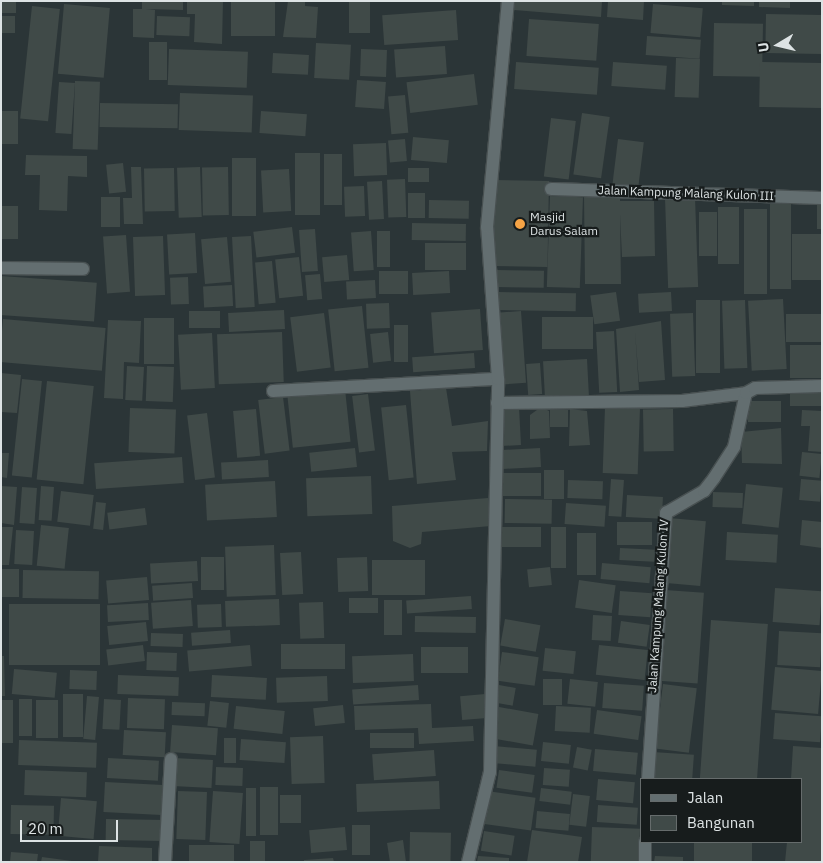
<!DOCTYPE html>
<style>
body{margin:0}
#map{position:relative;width:823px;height:863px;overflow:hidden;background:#2b3537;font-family:"IBM Plex Sans",sans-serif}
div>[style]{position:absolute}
.building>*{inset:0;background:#404a48;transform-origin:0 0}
.roads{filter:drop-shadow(1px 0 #485051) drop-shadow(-1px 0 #485051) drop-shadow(0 1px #485051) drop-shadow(0 -1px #485051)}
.minor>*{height:12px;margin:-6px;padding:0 6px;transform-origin:6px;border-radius:6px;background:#636e70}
.dots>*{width:14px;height:14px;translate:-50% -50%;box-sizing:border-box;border:2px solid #171c1c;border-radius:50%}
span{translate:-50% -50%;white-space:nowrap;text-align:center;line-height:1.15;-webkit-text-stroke:4.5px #171c1c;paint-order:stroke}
.street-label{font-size:12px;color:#dde3e4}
.poi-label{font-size:12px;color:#dde3e4}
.left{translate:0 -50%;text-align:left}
.frame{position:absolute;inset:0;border:2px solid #dde3e4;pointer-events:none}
.legend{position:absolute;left:640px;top:778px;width:162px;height:65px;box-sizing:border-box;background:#171c1c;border:1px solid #666c6c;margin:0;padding:6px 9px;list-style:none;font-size:15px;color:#dde3e4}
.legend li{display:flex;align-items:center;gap:10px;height:25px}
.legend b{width:25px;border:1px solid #666c6c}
.north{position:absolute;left:753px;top:20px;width:50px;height:50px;-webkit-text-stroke:4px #171c1c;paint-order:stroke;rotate:261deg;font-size:14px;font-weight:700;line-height:20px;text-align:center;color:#dde3e4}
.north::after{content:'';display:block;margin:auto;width:18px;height:22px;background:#dde3e4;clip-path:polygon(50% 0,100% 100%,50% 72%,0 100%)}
.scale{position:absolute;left:20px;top:820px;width:98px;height:22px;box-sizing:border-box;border:2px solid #dde3e4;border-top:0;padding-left:6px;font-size:15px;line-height:18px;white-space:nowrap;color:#dde3e4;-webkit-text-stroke:4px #171c1c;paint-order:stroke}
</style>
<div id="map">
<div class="building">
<div style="left:1px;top:1px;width:15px;height:12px"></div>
<div style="clip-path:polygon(142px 1px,183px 1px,183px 10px,146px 9px,155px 10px,154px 38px,133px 37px,133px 9px,142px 9px)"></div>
<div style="clip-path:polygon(187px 1px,223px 1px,222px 44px,194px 42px,195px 14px,187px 14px)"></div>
<div style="left:231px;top:1px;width:44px;height:35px"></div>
<div style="clip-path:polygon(288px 1px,305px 1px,305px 6px,318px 7px,316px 38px,283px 37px)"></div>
<div style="left:349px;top:1px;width:21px;height:32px"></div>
<div style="clip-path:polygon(515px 1px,602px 1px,601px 17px,514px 10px)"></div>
<div style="clip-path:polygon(608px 1px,644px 1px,643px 20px,607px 17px)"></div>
<div style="clip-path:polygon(722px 1px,754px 1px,754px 6px,722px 5px)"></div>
<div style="clip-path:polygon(759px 1px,790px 1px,790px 8px,759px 7px)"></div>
<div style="left:64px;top:4px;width:46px;height:70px;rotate:5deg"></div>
<div style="left:653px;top:4px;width:50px;height:29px;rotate:5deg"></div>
<div style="left:32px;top:6px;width:28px;height:113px;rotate:6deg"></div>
<div style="left:456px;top:10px;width:30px;height:74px;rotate:86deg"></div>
<div style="left:766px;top:14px;width:56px;height:39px;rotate:1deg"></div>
<div style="left:1px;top:16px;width:14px;height:17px"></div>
<div style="left:157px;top:16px;width:33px;height:19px;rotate:2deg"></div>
<div style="left:529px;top:19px;width:70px;height:37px;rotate:4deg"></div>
<div style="left:714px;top:23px;width:49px;height:53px;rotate:1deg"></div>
<div style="left:647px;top:36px;width:54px;height:19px;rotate:4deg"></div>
<div style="left:149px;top:42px;width:18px;height:38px"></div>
<div style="left:316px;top:43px;width:35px;height:35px;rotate:3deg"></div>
<div style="left:445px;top:46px;width:28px;height:51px;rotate:86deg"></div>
<div style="left:169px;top:49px;width:79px;height:36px;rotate:2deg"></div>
<div style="left:361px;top:49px;width:26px;height:27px;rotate:2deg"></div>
<div style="left:273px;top:53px;width:36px;height:20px;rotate:3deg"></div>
<div style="left:676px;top:58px;width:24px;height:39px;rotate:2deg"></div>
<div style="left:516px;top:62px;width:83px;height:27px;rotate:4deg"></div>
<div style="left:613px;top:62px;width:54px;height:24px;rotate:4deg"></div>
<div style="left:760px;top:62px;width:62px;height:45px;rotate:1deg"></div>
<div style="left:474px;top:74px;width:31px;height:68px;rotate:83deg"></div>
<div style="left:357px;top:80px;width:29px;height:27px;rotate:4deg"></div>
<div style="left:75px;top:81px;width:25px;height:68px;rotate:2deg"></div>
<div style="left:59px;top:82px;width:16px;height:51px;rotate:4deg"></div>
<div style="left:180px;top:93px;width:73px;height:37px;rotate:2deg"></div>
<div style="left:405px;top:95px;width:38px;height:17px;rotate:85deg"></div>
<div style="left:100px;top:103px;width:78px;height:24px;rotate:1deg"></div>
<div style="left:1px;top:111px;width:17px;height:33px"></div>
<div style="left:261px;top:111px;width:46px;height:22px;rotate:4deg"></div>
<div style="left:582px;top:113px;width:28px;height:62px;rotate:8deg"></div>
<div style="left:551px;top:118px;width:25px;height:59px;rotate:7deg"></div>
<div style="left:413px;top:137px;width:36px;height:23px;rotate:5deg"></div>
<div style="left:405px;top:139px;width:22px;height:17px;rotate:85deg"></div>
<div style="left:618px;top:139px;width:26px;height:45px;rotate:7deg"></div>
<div style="left:386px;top:143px;width:32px;height:33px;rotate:88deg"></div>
<div style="left:295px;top:153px;width:25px;height:62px"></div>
<div style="left:324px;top:154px;width:18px;height:51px"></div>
<div style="clip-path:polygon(26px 155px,87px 156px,87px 177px,68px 176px,67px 211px,39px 210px,40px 175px,25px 175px)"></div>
<div style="left:232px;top:158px;width:24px;height:58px"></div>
<div style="left:123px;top:163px;width:29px;height:17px;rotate:84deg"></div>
<div style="clip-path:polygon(131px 167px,141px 167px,143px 224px,124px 224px,123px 198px,132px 198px)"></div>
<div style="left:200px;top:167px;width:50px;height:23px;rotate:88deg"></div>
<div style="left:228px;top:167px;width:48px;height:26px;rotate:89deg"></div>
<div style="left:174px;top:168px;width:43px;height:30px;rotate:89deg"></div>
<div style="left:408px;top:168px;width:21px;height:14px"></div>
<div style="left:289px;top:169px;width:42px;height:28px;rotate:87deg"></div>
<div style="left:405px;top:179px;width:38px;height:18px;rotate:88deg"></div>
<div style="left:493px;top:180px;width:56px;height:86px;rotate:1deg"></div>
<div style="left:382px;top:181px;width:38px;height:15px;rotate:87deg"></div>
<div style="left:364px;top:186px;width:30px;height:20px;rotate:88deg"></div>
<div style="left:408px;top:193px;width:17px;height:25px"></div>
<div style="clip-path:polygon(584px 195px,620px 195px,620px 201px,654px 201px,655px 256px,622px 257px,620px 214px,621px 284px,585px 284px)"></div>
<div style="left:550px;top:196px;width:33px;height:91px;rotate:2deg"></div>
<div style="left:120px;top:197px;width:30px;height:19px;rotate:90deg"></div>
<div style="left:695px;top:197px;width:90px;height:30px;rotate:88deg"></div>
<div style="left:429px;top:200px;width:40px;height:18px;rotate:1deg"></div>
<div style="left:817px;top:201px;width:5px;height:28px"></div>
<div style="left:770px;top:204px;width:21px;height:85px"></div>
<div style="left:1px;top:206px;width:17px;height:33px"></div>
<div style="left:718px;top:207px;width:21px;height:57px"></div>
<div style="left:744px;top:209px;width:23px;height:85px"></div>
<div style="left:699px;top:212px;width:18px;height:44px"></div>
<div style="left:412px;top:223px;width:54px;height:17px;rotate:1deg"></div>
<div style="left:292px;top:227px;width:26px;height:39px;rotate:83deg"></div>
<div style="left:315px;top:229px;width:42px;height:16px;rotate:86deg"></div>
<div style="left:371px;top:231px;width:39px;height:20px;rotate:86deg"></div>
<div style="left:377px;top:231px;width:13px;height:36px"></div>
<div style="left:195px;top:233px;width:40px;height:28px;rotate:87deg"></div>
<div style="left:822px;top:234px;width:46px;height:30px;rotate:90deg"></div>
<div style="left:126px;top:235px;width:57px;height:23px;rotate:86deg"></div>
<div style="left:163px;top:236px;width:59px;height:30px;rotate:88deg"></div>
<div style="left:251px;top:236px;width:71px;height:19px;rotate:87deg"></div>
<div style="left:227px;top:237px;width:45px;height:26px;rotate:85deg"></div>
<div style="left:425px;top:243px;width:41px;height:27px"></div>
<div style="left:347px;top:255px;width:25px;height:25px;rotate:85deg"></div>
<div style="left:299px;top:257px;width:39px;height:24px;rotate:84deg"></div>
<div style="left:272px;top:261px;width:42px;height:17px;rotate:85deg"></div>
<div style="left:496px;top:270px;width:48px;height:17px;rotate:1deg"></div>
<div style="left:379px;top:271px;width:29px;height:23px"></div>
<div style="left:449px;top:271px;width:22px;height:37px;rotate:87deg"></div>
<div style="left:320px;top:274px;width:25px;height:15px;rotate:85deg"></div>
<div style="left:1px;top:276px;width:96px;height:39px;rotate:4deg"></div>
<div style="left:188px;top:277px;width:27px;height:18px;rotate:88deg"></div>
<div style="left:375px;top:280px;width:18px;height:29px;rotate:87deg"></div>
<div style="left:232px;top:285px;width:21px;height:29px;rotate:87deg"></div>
<div style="left:498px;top:292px;width:78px;height:18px;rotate:1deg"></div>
<div style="left:616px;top:292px;width:29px;height:26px;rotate:82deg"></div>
<div style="left:671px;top:292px;width:19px;height:33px;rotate:87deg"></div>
<div style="left:783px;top:299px;width:70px;height:35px;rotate:87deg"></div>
<div style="left:696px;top:300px;width:24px;height:73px"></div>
<div style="left:745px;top:300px;width:68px;height:23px;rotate:88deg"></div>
<div style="left:389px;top:303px;width:25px;height:23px;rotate:88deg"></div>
<div style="left:362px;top:306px;width:62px;height:34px;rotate:84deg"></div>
<div style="left:480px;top:309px;width:41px;height:49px;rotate:86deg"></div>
<div style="left:284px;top:310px;width:19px;height:56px;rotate:87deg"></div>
<div style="left:220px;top:311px;width:17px;height:31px;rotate:90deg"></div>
<div style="left:521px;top:311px;width:72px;height:24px;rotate:86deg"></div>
<div style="left:324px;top:313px;width:55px;height:34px;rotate:83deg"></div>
<div style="left:693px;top:313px;width:63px;height:23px;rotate:88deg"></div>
<div style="left:822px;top:314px;width:28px;height:36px;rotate:90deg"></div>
<div style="left:542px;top:317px;width:51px;height:32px"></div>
<div style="left:174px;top:318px;width:46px;height:30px;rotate:90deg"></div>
<div style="left:3px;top:319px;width:103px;height:43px;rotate:5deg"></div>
<div style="clip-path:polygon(108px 320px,141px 321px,139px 363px,124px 362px,123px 399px,104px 398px)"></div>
<div style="clip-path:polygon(661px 321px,665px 380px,639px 382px,635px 331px,639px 390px,620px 392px,616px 329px)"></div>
<div style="left:394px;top:325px;width:14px;height:37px"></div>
<div style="left:614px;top:331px;width:61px;height:18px;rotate:87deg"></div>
<div style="left:282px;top:332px;width:50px;height:65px;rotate:88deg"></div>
<div style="left:388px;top:332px;width:29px;height:18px;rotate:84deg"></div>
<div style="left:212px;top:333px;width:55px;height:34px;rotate:87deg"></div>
<div style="left:822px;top:345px;width:33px;height:32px;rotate:90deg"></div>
<div style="left:474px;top:353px;width:15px;height:62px;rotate:86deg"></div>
<div style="left:587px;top:359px;width:36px;height:44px;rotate:87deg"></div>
<div style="left:540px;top:363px;width:31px;height:14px;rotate:86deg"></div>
<div style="left:127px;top:366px;width:17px;height:34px;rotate:3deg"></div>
<div style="left:147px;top:366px;width:27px;height:35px;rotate:2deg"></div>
<div style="clip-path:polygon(1px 373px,21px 375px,17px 413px,1px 412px)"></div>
<div style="left:22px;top:379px;width:20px;height:97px;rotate:6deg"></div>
<div style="left:47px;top:381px;width:47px;height:99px;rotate:6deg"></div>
<div style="clip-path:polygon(446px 388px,452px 426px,488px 421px,487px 451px,452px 452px,456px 480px,417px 484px,410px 391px)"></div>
<div style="left:345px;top:389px;width:53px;height:58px;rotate:84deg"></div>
<div style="left:822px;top:390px;width:16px;height:32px;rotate:90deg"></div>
<div style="left:368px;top:394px;width:57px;height:16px;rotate:83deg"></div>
<div style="left:283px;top:397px;width:54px;height:25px;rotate:83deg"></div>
<div style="left:748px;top:401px;width:33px;height:21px"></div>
<div style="left:406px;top:405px;width:73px;height:25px;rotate:84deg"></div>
<div style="left:519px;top:407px;width:38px;height:20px;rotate:87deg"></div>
<div style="clip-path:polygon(541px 407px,549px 411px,550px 438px,530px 439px,530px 415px)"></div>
<div style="left:605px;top:407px;width:35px;height:66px;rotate:2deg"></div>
<div style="left:130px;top:408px;width:46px;height:44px;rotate:2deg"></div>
<div style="left:256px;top:409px;width:47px;height:23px;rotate:85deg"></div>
<div style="clip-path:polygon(570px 409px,587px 411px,590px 445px,569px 446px)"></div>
<div style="left:673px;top:409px;width:42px;height:30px;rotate:89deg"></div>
<div style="left:568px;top:410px;width:17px;height:18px;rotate:90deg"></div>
<div style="clip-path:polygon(802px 410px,822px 411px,822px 427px,812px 427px,822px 427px,822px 452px,808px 451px,810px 426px,801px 426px)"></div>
<div style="left:207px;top:413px;width:65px;height:20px;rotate:83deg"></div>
<div style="clip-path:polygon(781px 428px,782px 464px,742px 463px,741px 432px)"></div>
<div style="left:355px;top:448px;width:19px;height:46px;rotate:84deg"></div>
<div style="left:540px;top:448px;width:19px;height:38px;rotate:87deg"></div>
<div style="left:802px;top:452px;width:20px;height:24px;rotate:6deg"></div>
<div style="clip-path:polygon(1px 453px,9px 453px,7px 478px,1px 477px)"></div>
<div style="left:182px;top:457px;width:26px;height:88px;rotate:86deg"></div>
<div style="left:268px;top:460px;width:17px;height:47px;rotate:87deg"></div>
<div style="left:544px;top:470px;width:20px;height:29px"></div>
<div style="left:541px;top:473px;width:23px;height:42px;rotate:90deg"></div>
<div style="left:371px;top:476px;width:38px;height:65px;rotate:88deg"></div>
<div style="left:611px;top:479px;width:13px;height:37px;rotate:4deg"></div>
<div style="left:801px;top:479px;width:21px;height:21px;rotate:5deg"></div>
<div style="left:568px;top:480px;width:35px;height:18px;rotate:2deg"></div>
<div style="left:275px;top:481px;width:36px;height:70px;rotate:87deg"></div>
<div style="left:746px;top:484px;width:37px;height:40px;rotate:6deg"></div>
<div style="clip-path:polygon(1px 486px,17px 487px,14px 525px,1px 523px)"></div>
<div style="left:41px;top:486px;width:13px;height:34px;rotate:4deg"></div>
<div style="left:22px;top:487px;width:15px;height:36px;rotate:4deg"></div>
<div style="left:61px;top:491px;width:33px;height:31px;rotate:7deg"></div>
<div style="left:713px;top:492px;width:30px;height:15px;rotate:2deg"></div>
<div style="left:627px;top:495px;width:36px;height:22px;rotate:3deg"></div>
<div style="clip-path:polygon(488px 498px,491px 526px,422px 532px,421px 544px,410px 548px,393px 541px,392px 506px)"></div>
<div style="left:505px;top:499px;width:47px;height:24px;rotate:1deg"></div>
<div style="left:96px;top:502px;width:10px;height:27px;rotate:6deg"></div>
<div style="left:566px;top:503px;width:40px;height:21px;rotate:4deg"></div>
<div style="left:145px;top:508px;width:17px;height:38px;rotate:83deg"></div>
<div style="left:669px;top:518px;width:37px;height:65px;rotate:5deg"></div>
<div style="clip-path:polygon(802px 520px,822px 522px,822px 548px,800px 545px)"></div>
<div style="left:617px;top:522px;width:35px;height:23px"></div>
<div style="left:41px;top:525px;width:28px;height:41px;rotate:6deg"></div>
<div style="clip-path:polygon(1px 527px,13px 527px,9px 565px,1px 565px)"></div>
<div style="left:496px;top:527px;width:45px;height:20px"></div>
<div style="left:566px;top:527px;width:41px;height:15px;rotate:90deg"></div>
<div style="left:16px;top:530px;width:18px;height:34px;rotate:3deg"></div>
<div style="left:727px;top:532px;width:51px;height:28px;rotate:3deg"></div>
<div style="left:577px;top:533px;width:19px;height:42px"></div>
<div style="left:274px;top:545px;width:50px;height:49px;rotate:88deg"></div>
<div style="left:620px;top:548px;width:35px;height:12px;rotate:3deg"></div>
<div style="left:301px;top:552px;width:42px;height:21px;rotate:87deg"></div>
<div style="left:201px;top:557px;width:23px;height:33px"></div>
<div style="left:367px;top:557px;width:34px;height:30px;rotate:88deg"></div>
<div style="left:425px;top:560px;width:35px;height:53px;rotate:90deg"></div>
<div style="left:197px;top:561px;width:20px;height:47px;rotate:87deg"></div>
<div style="left:602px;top:563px;width:49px;height:16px;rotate:5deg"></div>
<div style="left:550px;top:567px;width:18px;height:23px;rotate:84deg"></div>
<div style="left:1px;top:569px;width:18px;height:28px"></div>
<div style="left:23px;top:570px;width:76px;height:28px;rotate:1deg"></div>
<div style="left:147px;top:577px;width:23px;height:41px;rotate:85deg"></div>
<div style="left:579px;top:580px;width:37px;height:28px;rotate:8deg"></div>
<div style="left:192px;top:583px;width:15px;height:40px;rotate:86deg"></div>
<div style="left:775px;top:588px;width:47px;height:34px;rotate:4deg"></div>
<div style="left:665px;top:590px;width:39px;height:91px;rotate:4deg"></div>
<div style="left:620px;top:591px;width:32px;height:24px;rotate:4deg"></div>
<div style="left:471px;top:596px;width:13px;height:65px;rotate:86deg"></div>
<div style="left:349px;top:598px;width:29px;height:15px"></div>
<div style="left:279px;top:599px;width:26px;height:54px;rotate:88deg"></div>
<div style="left:191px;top:600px;width:26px;height:40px;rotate:86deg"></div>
<div style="left:384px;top:600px;width:18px;height:35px"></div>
<div style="left:323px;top:602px;width:36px;height:24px;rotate:88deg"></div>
<div style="left:148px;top:603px;width:17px;height:41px;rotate:87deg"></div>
<div style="left:9px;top:604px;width:91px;height:61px"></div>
<div style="left:221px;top:604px;width:23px;height:24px;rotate:88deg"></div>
<div style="left:593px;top:615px;width:19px;height:25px;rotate:3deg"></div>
<div style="left:415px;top:616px;width:61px;height:16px;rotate:1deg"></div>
<div style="left:505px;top:619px;width:36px;height:27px;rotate:10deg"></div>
<div style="left:711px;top:620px;width:57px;height:159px;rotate:4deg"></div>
<div style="left:621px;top:621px;width:29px;height:22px;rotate:8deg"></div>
<div style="left:146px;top:622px;width:19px;height:39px;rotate:84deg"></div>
<div style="left:230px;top:630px;width:13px;height:39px;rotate:86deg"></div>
<div style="left:779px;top:631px;width:43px;height:34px;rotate:3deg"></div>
<div style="left:151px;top:633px;width:32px;height:13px;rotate:2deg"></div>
<div style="left:345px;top:644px;width:25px;height:64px;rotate:90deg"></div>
<div style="left:143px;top:645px;width:16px;height:37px;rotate:83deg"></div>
<div style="left:250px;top:645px;width:21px;height:63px;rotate:85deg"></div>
<div style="left:599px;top:645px;width:49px;height:30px;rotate:6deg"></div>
<div style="left:421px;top:647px;width:47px;height:26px"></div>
<div style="left:545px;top:648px;width:31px;height:23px;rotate:6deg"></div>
<div style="left:147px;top:652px;width:30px;height:18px;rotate:2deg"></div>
<div style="left:502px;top:652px;width:37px;height:29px;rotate:8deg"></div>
<div style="left:413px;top:654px;width:27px;height:61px;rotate:88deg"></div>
<div style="clip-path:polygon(1px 656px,4px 656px,5px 696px,1px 696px)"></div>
<div style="left:775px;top:667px;width:47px;height:43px;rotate:5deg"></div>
<div style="left:14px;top:669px;width:43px;height:25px;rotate:5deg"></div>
<div style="left:70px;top:670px;width:27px;height:19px;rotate:2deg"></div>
<div style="left:118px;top:675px;width:61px;height:19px;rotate:2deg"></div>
<div style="left:212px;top:675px;width:55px;height:22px;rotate:3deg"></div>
<div style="left:327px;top:676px;width:25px;height:51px;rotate:88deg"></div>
<div style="left:562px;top:679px;width:26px;height:19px;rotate:90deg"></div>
<div style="left:570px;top:679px;width:28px;height:25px;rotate:6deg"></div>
<div style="left:604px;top:683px;width:40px;height:25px;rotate:4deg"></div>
<div style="left:663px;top:684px;width:34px;height:65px;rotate:7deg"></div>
<div style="left:418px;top:685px;width:15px;height:66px;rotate:86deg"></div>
<div style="left:499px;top:685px;width:17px;height:18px;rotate:10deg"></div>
<div style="left:63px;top:694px;width:20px;height:43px"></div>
<div style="left:485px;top:694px;width:24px;height:25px;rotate:85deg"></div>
<div style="left:87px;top:696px;width:12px;height:43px;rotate:5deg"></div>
<div style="left:128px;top:698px;width:37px;height:30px;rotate:2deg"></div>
<div style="left:19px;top:699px;width:13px;height:37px"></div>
<div style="left:104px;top:699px;width:17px;height:30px;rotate:3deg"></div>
<div style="left:1px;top:700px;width:12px;height:43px"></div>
<div style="left:36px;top:700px;width:22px;height:38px"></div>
<div style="left:210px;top:701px;width:19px;height:25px;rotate:6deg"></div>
<div style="left:172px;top:702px;width:33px;height:13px;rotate:2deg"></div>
<div style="clip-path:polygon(431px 704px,432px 728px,473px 726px,474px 741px,419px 744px,418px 728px,355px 730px,354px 706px)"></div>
<div style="left:343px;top:705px;width:18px;height:30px;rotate:84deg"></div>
<div style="left:236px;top:706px;width:49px;height:23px;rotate:6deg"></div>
<div style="left:556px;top:706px;width:35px;height:25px;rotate:3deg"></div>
<div style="left:499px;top:707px;width:40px;height:32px;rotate:10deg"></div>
<div style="left:597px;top:710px;width:45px;height:24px;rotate:8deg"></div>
<div style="left:775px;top:713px;width:47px;height:26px;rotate:4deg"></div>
<div style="left:172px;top:725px;width:46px;height:27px;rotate:4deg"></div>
<div style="left:124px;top:730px;width:42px;height:25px;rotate:3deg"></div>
<div style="left:414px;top:733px;width:15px;height:44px;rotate:90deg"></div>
<div style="left:323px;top:736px;width:47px;height:33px;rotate:88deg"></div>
<div style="left:224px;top:738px;width:12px;height:25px"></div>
<div style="left:241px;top:739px;width:45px;height:21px;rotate:4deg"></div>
<div style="left:19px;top:740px;width:78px;height:25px;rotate:2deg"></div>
<div style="left:543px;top:742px;width:28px;height:19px;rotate:6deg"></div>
<div style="left:494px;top:746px;width:43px;height:17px;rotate:5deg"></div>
<div style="clip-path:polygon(793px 746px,822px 748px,822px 862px,785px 862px,787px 842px,802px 842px,802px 779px,791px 779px)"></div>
<div style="left:577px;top:747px;width:15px;height:21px;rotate:11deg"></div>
<div style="left:595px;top:749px;width:43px;height:22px;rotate:5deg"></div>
<div style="left:434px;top:750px;width:26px;height:62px;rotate:86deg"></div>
<div style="left:653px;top:752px;width:41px;height:27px;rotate:4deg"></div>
<div style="left:108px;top:758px;width:51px;height:20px;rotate:3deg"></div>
<div style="left:174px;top:758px;width:39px;height:28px;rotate:3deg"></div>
<div style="left:216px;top:767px;width:27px;height:18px;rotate:2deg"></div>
<div style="left:544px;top:768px;width:26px;height:17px;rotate:4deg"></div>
<div style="left:25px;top:770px;width:62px;height:25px;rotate:2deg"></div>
<div style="left:499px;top:770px;width:36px;height:18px;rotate:8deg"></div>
<div style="left:598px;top:779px;width:37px;height:21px;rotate:5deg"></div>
<div style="left:439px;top:781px;width:28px;height:83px;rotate:88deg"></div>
<div style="left:105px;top:782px;width:58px;height:30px;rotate:3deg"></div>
<div style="left:260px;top:787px;width:18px;height:48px"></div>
<div style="left:246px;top:788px;width:10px;height:48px"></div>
<div style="left:541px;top:788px;width:31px;height:13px;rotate:7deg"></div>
<div style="left:178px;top:791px;width:29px;height:48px;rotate:2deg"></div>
<div style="left:213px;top:791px;width:30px;height:51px;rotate:4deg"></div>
<div style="left:487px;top:791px;width:49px;height:33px;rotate:8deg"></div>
<div style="left:573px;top:794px;width:17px;height:31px;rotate:7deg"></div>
<div style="left:280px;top:795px;width:21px;height:28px"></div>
<div style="left:61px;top:798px;width:36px;height:38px;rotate:5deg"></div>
<div style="left:11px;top:805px;width:43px;height:29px;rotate:1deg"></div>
<div style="left:598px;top:805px;width:40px;height:17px;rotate:4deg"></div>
<div style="left:537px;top:811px;width:33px;height:17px;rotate:5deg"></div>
<div style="left:106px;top:819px;width:59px;height:21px;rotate:1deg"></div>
<div style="left:352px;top:825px;width:18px;height:30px"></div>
<div style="left:345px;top:827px;width:23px;height:36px;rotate:85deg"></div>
<div style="left:592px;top:827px;width:48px;height:35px;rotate:2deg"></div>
<div style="clip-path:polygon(532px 830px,582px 837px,578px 862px,527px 862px)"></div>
<div style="left:484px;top:831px;width:31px;height:20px;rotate:9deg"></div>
<div style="left:410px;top:832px;width:41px;height:29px;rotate:1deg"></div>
<div style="clip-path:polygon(403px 840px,406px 862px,390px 862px,387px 843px)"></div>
<div style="left:250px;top:841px;width:15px;height:21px"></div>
<div style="left:694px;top:842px;width:58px;height:20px"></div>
<div style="left:189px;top:845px;width:45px;height:17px"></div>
<div style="clip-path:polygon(99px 846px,152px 848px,152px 862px,98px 862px)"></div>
<div style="clip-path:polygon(11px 852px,38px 854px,37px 862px,10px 862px)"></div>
<div style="clip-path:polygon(478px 856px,509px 858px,509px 862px,477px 862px)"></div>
<div style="clip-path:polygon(655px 856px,683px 857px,683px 862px,654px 862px)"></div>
<div style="clip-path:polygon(42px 857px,72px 861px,72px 862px,41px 862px)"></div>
<div style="clip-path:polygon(333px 858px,334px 862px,304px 862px,304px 860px)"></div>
</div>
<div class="roads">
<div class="minor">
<div style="left:551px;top:189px;width:271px;rotate:1.9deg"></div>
<div style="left:1px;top:268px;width:82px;rotate:0.7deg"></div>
<div style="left:273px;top:391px;width:225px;rotate:-3.1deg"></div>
<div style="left:497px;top:403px;width:185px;rotate:-0.6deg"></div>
<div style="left:682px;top:401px;width:64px;rotate:-7.1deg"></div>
<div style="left:648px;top:779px;width:267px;rotate:-86.1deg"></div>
<div style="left:666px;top:513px;width:44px;rotate:-30.1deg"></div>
<div style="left:704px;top:491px;width:16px;rotate:-52deg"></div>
<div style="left:714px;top:478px;width:37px;rotate:-57deg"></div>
<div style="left:734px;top:447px;width:55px;rotate:-77.5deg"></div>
<div style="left:746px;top:393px;width:10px;rotate:-29deg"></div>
<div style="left:755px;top:388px;width:67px;rotate:-1.7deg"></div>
<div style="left:165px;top:862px;width:103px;rotate:-86.7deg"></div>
<div style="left:468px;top:862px;width:93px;rotate:-76.3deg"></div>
<div style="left:490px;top:772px;width:393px;rotate:-88.8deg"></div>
<div style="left:498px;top:379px;width:152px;rotate:-94.1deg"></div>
<div style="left:487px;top:227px;width:227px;rotate:-84.7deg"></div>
<div style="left:645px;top:862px;width:20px;rotate:-90deg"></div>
</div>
</div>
<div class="dots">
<div style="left:520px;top:224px;background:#f5a345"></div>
</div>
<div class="street-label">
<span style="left:686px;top:193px;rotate:2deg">Jalan Kampung Malang Kulon III</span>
<span style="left:658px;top:606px;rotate:-86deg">Jalan Kampung Malang Kulon IV</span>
</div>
<div class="poi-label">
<span class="left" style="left:530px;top:224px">Masjid<br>Darus Salam</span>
</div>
<div class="frame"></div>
<ul class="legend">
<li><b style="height:6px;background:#636e70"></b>Jalan</li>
<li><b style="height:14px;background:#404a48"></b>Bangunan</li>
</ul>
<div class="north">U</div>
<div class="scale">20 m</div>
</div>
